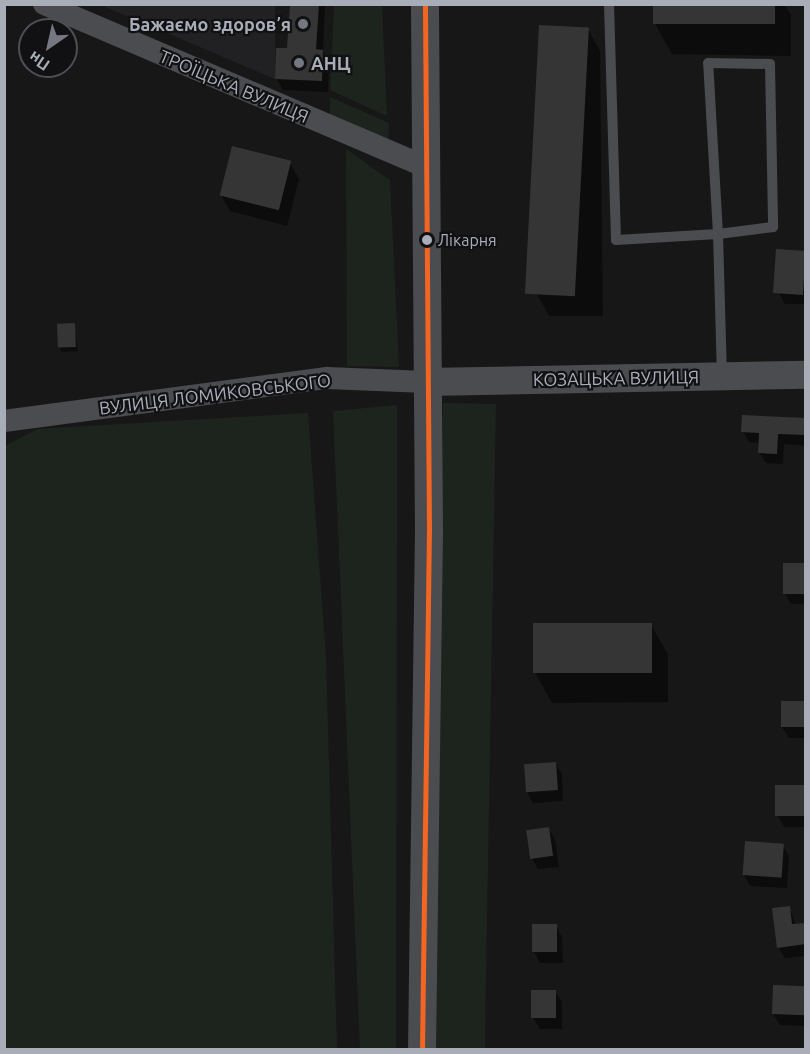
<!DOCTYPE html>
<meta charset="utf-8">
<style>
body{margin:0}
#map{position:relative;width:810px;height:1054px;overflow:hidden;background:#171717;font-family:Ubuntu,sans-serif}
div>[style]{position:absolute}
.built>*{inset:0;background:#212123}
.green>*{inset:0;background:#1d241e;transform-origin:0 0}
.shadow>*{inset:0;background:#0007}
.building>*{inset:0;background:#353536;transform-origin:0 0}
.service>*{height:10px;margin:-5px;padding:0 5px;transform-origin:5px;border-radius:5px;background:#4b4c50}
.minor>*{height:22px;margin:-11px;padding:0 11px;transform-origin:11px;border-radius:11px;background:#4b4c50}
.tertiary>*{height:28px;margin:-14px;padding:0 14px;transform-origin:14px;border-radius:14px;background:#4b4c50}
.bus-1>*{height:4.5px;margin:-2.25px;padding:0 2.25px;transform-origin:2.25px;border-radius:2.25px;background:#f26522}
.dots>*{width:16px;height:16px;translate:-50% -50%;box-sizing:border-box;border:3px solid #111113;border-radius:50%}
span{translate:-50% -50%;white-space:nowrap;text-align:center;line-height:1.15;-webkit-text-stroke:4.5px #111113;paint-order:stroke}
.bus-label{font-size:16px;color:#a8adb8}
.left{translate:0 -50%;text-align:left}
.poi-label{font-size:18px;color:#a8adb8;font-weight:700}
.right{translate:-100% -50%;text-align:right}
.street-label{font-size:18px;color:#a8adb8}
.frame{position:absolute;inset:0;border:6px solid #a8adb8;pointer-events:none}
.north{position:absolute;left:18px;top:18px;width:60px;height:60px;box-sizing:border-box;background:#111113;border:2px solid #4d4f55;border-radius:50%;rotate:214deg;font-size:16px;font-weight:700;line-height:24px;text-align:center;color:#a8adb8}
.north::after{content:'';display:block;margin:auto;width:21px;height:27px;background:#757880;clip-path:polygon(50% 0,100% 100%,50% 72%,0 100%)}
</style>
<div id="map">
<div class="built">
<div style="clip-path:polygon(101px 5px,275px 5px,275px 79px)"></div>
</div>
<div class="green">
<div style="clip-path:polygon(334px 5px,382px 5px,387px 116px,330px 90px)"></div>
<div style="clip-path:polygon(330px 97px,389px 123px,388px 144px,330px 119px)"></div>
<div style="clip-path:polygon(346px 149px,390px 180px,399px 367px,347px 366px)"></div>
<div style="left:496px;top:404px;width:645px;height:53px;rotate:91deg"></div>
<div style="clip-path:polygon(397px 405px,396px 1049px,360px 1049px,333px 411px)"></div>
<div style="clip-path:polygon(308px 413px,326px 657px,337px 1049px,5px 1049px,5px 446px,37px 429px)"></div>
</div>
<div class="shadow">
<div style="clip-path:polygon(291px 4px,325px 4px,323px 52px,329px 63px,328px 92px,283px 90px,276px 78px,289px 50px)"></div>
<div style="clip-path:polygon(654px 4px,784px 4px,791px 15px,791px 56px,672px 54px,655px 24px)"></div>
<div style="clip-path:polygon(540px 27px,588px 29px,600px 51px,603px 316px,549px 316px,537px 294px)"></div>
<div style="clip-path:polygon(290px 163px,299px 179px,287px 226px,230px 211px,221px 195px)"></div>
<div style="clip-path:polygon(806px 252px,806px 304px,785px 304px,779px 293px)"></div>
<div style="clip-path:polygon(74px 325px,78px 351px,62px 352px,59px 347px)"></div>
<div style="clip-path:polygon(806px 420px,806px 446px,784px 444px,783px 464px,766px 463px,759px 452px,760px 443px,749px 442px,743px 431px)"></div>
<div style="clip-path:polygon(806px 564px,806px 604px,791px 604px,785px 593px)"></div>
<div style="clip-path:polygon(651px 625px,668px 654px,668px 702px,552px 703px,535px 673px)"></div>
<div style="clip-path:polygon(806px 702px,806px 738px,789px 738px,782px 727px)"></div>
<div style="clip-path:polygon(555px 763px,562px 774px,563px 801px,533px 803px,527px 792px)"></div>
<div style="clip-path:polygon(806px 787px,806px 827px,784px 827px,778px 816px)"></div>
<div style="clip-path:polygon(549px 829px,555px 840px,559px 867px,538px 869px,532px 859px)"></div>
<div style="clip-path:polygon(783px 846px,789px 857px,787px 888px,750px 886px,744px 875px)"></div>
<div style="clip-path:polygon(789px 907px,796px 925px,806px 924px,806px 956px,785px 958px,778px 947px)"></div>
<div style="clip-path:polygon(556px 926px,562px 937px,563px 963px,540px 963px,534px 952px)"></div>
<div style="clip-path:polygon(806px 987px,806px 1026px,780px 1025px,773px 1014px)"></div>
<div style="clip-path:polygon(555px 991px,562px 1002px,562px 1029px,540px 1029px,533px 1018px,533px 992px)"></div>
</div>
<div class="building">
<div style="clip-path:polygon(290px 4px,319px 4px,316px 49px,323px 50px,322px 81px,275px 79px,276px 48px,287px 48px)"></div>
<div style="left:653px;top:4px;width:122px;height:20px"></div>
<div style="left:539px;top:25px;width:50px;height:269px;rotate:3deg"></div>
<div style="left:232px;top:146px;width:61px;height:51px;rotate:14deg"></div>
<div style="left:776px;top:249px;width:30px;height:44px;rotate:4deg"></div>
<div style="left:75px;top:323px;width:24px;height:18px;rotate:88deg"></div>
<div style="clip-path:polygon(742px 415px,806px 418px,806px 435px,778px 434px,777px 454px,758px 453px,759px 433px,741px 432px)"></div>
<div style="left:783px;top:563px;width:23px;height:31px"></div>
<div style="left:652px;top:623px;width:50px;height:119px;rotate:90deg"></div>
<div style="left:781px;top:701px;width:25px;height:26px"></div>
<div style="left:556px;top:762px;width:28px;height:32px;rotate:86deg"></div>
<div style="left:806px;top:785px;width:31px;height:31px;rotate:90deg"></div>
<div style="left:549px;top:827px;width:29px;height:23px;rotate:82deg"></div>
<div style="left:745px;top:841px;width:39px;height:34px;rotate:4deg"></div>
<div style="clip-path:polygon(790px 906px,792px 924px,806px 923px,806px 944px,777px 948px,772px 908px)"></div>
<div style="left:557px;top:924px;width:28px;height:25px;rotate:90deg"></div>
<div style="left:773px;top:985px;width:33px;height:29px;rotate:2deg"></div>
<div style="left:531px;top:990px;width:25px;height:28px"></div>
</div>
<div class="service">
<div style="left:609px;top:4px;width:236px;rotate:88.3deg"></div>
<div style="left:616px;top:240px;width:102px;rotate:-3.4deg"></div>
<div style="left:718px;top:234px;width:142px;rotate:88.4deg"></div>
<div style="left:708px;top:63px;width:62px;rotate:0.9deg"></div>
<div style="left:770px;top:64px;width:163px;rotate:88.9deg"></div>
<div style="left:773px;top:227px;width:55px;rotate:172.7deg"></div>
<div style="left:718px;top:234px;width:171px;rotate:-93.3deg"></div>
</div>
<div class="minor">
<div style="left:44px;top:4px;width:412px;rotate:23.1deg"></div>
<div style="left:4px;top:421px;width:326px;rotate:-7.6deg"></div>
<div style="left:327px;top:378px;width:99px;rotate:2.3deg"></div>
</div>
<div class="tertiary">
<div style="left:426px;top:382px;width:380px;rotate:-1.1deg"></div>
<div style="left:422px;top:1050px;width:520px;rotate:-89.23deg"></div>
<div style="left:429px;top:530px;width:526px;rotate:-90.44deg"></div>
</div>
<div class="bus-1">
<div style="left:422px;top:1050px;width:520px;rotate:-89.23deg"></div>
<div style="left:429px;top:530px;width:526px;rotate:-90.44deg"></div>
</div>
<div class="dots">
<div style="left:303px;top:24px;background:#757880"></div>
<div style="left:299px;top:63px;background:#757880"></div>
<div style="left:427px;top:240px;background:#a8adb8"></div>
</div>
<div class="bus-label">
<span class="left" style="left:438px;top:240px">Лікарня</span>
</div>
<div class="poi-label">
<span class="right" style="left:291px;top:24px">Бажаємо здоровʼя</span>
<span class="left" style="left:311px;top:63px">АНЦ</span>
</div>
<div class="street-label">
<span style="left:234px;top:86px;rotate:23deg">ТРОЇЦЬКА ВУЛИЦЯ</span>
<span style="left:616px;top:378px;rotate:-1deg">КОЗАЦЬКА ВУЛИЦЯ</span>
<span style="left:215px;top:394px;rotate:-7deg">ВУЛИЦЯ ЛОМИКОВСЬКОГО</span>
</div>
<div class="frame"></div>
<div class="north">Пн</div>
</div>
